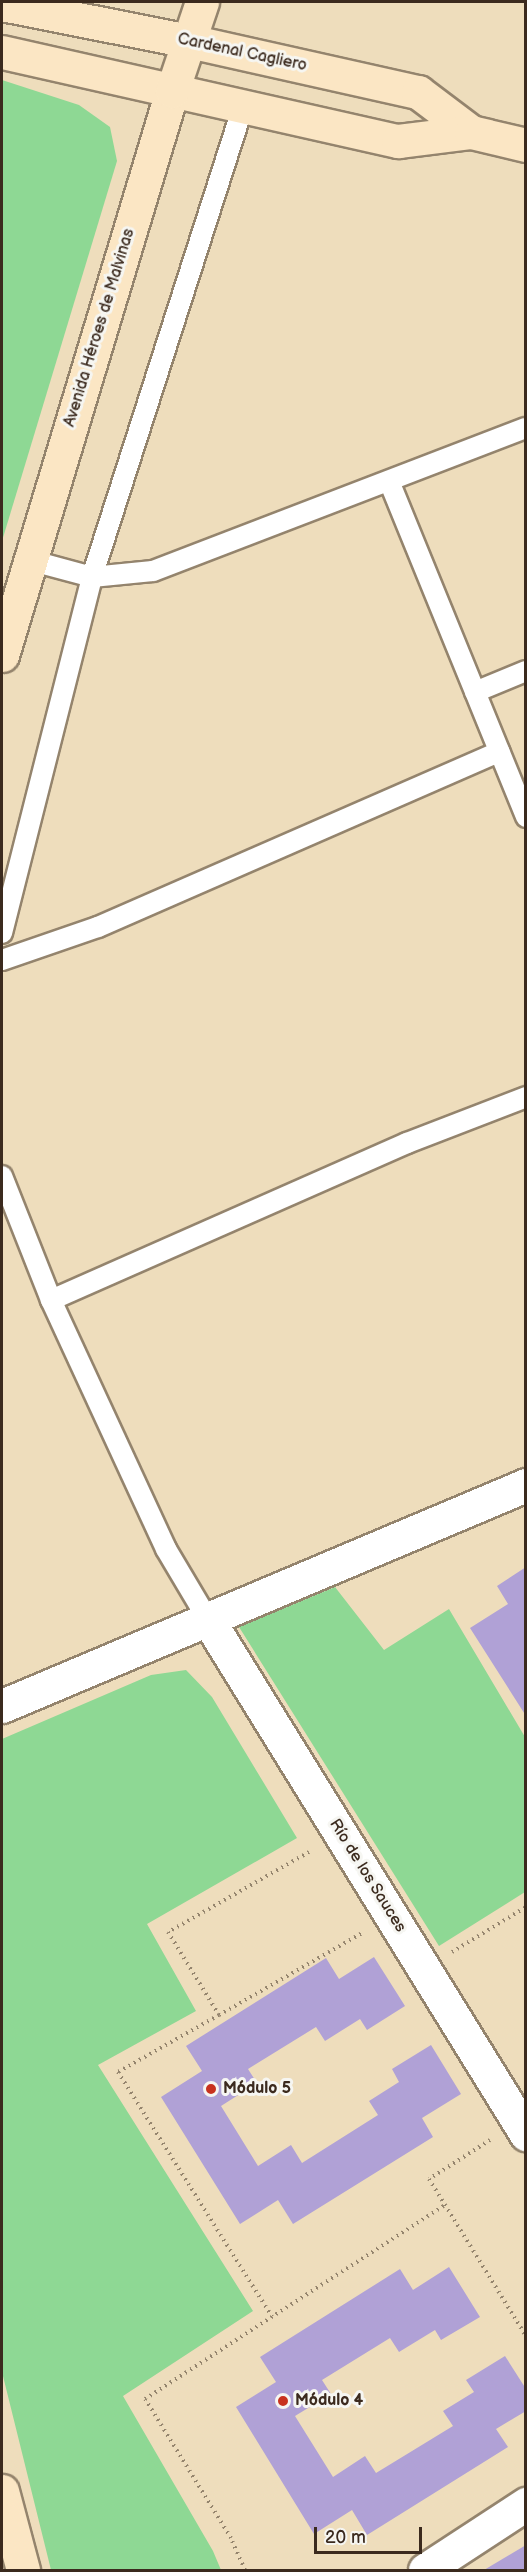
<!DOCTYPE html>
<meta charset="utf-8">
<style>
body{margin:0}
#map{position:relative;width:527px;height:2572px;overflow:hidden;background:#eeddbc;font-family:"Balsamiq Sans",sans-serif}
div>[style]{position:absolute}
.green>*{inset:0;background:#8ed894}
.building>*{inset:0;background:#b0a1d6}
.path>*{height:4px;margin-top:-2px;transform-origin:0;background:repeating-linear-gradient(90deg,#94846d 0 1.5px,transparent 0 6px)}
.roads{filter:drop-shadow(2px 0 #94846d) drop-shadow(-2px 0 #94846d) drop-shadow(0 2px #94846d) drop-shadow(0 -2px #94846d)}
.lane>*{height:20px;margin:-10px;padding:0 10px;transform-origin:10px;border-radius:10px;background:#fff}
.street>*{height:33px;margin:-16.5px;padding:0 16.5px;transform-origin:16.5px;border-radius:16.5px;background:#fff}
.secondary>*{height:33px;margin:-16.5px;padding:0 16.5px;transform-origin:16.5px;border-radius:16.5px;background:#fbe6c4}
.dots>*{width:16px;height:16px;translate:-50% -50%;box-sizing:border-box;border:3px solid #f6f6f2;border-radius:50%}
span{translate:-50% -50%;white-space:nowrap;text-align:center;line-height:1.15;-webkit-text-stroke:6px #f6f6f2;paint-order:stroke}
.street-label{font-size:16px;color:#3b2a1e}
.poi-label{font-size:16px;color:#3b2a1e;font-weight:700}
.left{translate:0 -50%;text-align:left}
.frame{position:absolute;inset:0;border:3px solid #3b2a1e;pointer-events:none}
.scale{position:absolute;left:314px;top:2527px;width:108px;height:27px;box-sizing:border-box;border:3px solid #3b2a1e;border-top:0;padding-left:8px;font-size:18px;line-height:21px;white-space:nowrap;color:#3b2a1e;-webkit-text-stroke:4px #f6f6f2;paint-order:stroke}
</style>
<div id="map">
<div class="green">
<div style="clip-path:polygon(2px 80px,79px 105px,110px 127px,117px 161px,2px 541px)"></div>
<div style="clip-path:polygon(335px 1587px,384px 1650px,449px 1609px,525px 1737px,525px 1892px,439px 1946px,239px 1627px)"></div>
<div style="clip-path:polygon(186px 1670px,212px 1697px,297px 1838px,147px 1924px,196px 2011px,98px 2065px,253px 2311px,123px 2396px,213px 2551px,221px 2570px,51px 2570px,2px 2372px,2px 1739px,151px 1675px)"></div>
</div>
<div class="building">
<div style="clip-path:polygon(526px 1567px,526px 1716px,470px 1628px,508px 1604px,497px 1586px)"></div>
<div style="clip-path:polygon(374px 1957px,405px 2006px,367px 2030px,360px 2019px,325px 2041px,316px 2027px,248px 2069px,257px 2083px,221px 2106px,258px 2166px,291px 2145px,302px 2163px,378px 2115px,369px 2101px,399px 2082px,392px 2069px,431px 2045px,461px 2094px,422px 2118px,433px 2137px,293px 2224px,278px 2200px,240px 2224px,161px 2097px,202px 2071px,186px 2046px,326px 1958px,339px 1979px)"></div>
<div style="clip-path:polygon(449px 2267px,480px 2317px,441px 2340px,435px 2330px,399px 2352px,390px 2338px,322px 2380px,331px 2394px,295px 2416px,333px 2477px,365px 2456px,376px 2473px,453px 2426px,443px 2411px,474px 2392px,466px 2380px,505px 2356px,526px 2389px,526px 2411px,496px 2429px,508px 2447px,367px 2535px,352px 2510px,314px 2534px,236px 2407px,276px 2382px,260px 2357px,400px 2269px,413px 2290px)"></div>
<div style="clip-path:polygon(526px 2545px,526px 2570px,484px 2570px)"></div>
</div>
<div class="path">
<div style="left:309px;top:1852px;width:162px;rotate:150.4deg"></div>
<div style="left:168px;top:1932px;width:97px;rotate:58.4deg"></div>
<div style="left:219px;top:2015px;width:165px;rotate:-29.8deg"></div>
<div style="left:452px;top:1952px;width:87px;rotate:-31.3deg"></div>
<div style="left:219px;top:2015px;width:116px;rotate:150.6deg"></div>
<div style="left:118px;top:2072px;width:289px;rotate:57.8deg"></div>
<div style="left:490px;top:2140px;width:72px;rotate:147.4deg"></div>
<div style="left:429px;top:2179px;width:185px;rotate:58.3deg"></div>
<div style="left:245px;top:2570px;width:35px;rotate:-114deg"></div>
<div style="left:231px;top:2538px;width:163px;rotate:-121.7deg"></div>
<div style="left:145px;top:2399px;width:357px;rotate:-32.9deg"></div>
</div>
<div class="roads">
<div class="lane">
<div style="left:389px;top:481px;width:363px;rotate:67.8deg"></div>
<div style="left:29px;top:560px;width:65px;rotate:15.1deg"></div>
<div style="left:92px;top:577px;width:61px;rotate:-5.6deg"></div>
<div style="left:153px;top:571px;width:399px;rotate:-21deg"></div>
<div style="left:475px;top:692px;width:55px;rotate:-22.4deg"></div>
<div style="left:2px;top:933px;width:367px;rotate:-75.8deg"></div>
<div style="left:92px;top:577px;width:495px;rotate:-72.2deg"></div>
<div style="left:2px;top:960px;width:102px;rotate:-19deg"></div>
<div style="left:98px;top:927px;width:438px;rotate:-23.6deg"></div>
<div style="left:2px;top:1176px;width:133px;rotate:68.4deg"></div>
<div style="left:51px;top:1300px;width:274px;rotate:65.2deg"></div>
<div style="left:166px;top:1549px;width:80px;rotate:59.3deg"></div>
<div style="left:51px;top:1300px;width:389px;rotate:-23.8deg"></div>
<div style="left:407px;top:1143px;width:128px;rotate:-21.1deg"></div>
</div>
<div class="street">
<div style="left:207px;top:1618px;width:607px;rotate:58.27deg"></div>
<div style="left:2px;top:1706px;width:569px;rotate:-22.87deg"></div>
<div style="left:425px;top:2570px;width:121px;rotate:-33.2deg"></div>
</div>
<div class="secondary">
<div style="left:2px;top:4px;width:191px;rotate:11.2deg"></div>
<div style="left:189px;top:41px;width:235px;rotate:12.6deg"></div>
<div style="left:418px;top:92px;width:66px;rotate:37deg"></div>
<div style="left:2px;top:52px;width:406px;rotate:12.7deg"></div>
<div style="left:398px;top:141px;width:74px;rotate:-7deg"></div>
<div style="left:471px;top:132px;width:57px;rotate:13.3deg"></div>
<div style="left:2px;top:655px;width:589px;rotate:-73.23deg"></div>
<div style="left:172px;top:91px;width:94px;rotate:-71.4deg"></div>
<div style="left:2px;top:2491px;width:82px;rotate:75.1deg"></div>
</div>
</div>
<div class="dots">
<div style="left:211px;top:2089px;background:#c8321e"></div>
<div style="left:283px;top:2401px;background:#c8321e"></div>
</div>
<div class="street-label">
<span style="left:242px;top:53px;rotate:12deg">Cardenal Cagliero</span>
<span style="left:100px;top:328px;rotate:-73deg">Avenida Héroes de Malvinas</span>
<span style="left:367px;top:1876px;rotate:58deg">Río de los Sauces</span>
</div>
<div class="poi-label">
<span class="left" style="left:223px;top:2089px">Módulo 5</span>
<span class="left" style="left:295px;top:2401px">Módulo 4</span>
</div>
<div class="frame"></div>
<div class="scale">20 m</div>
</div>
